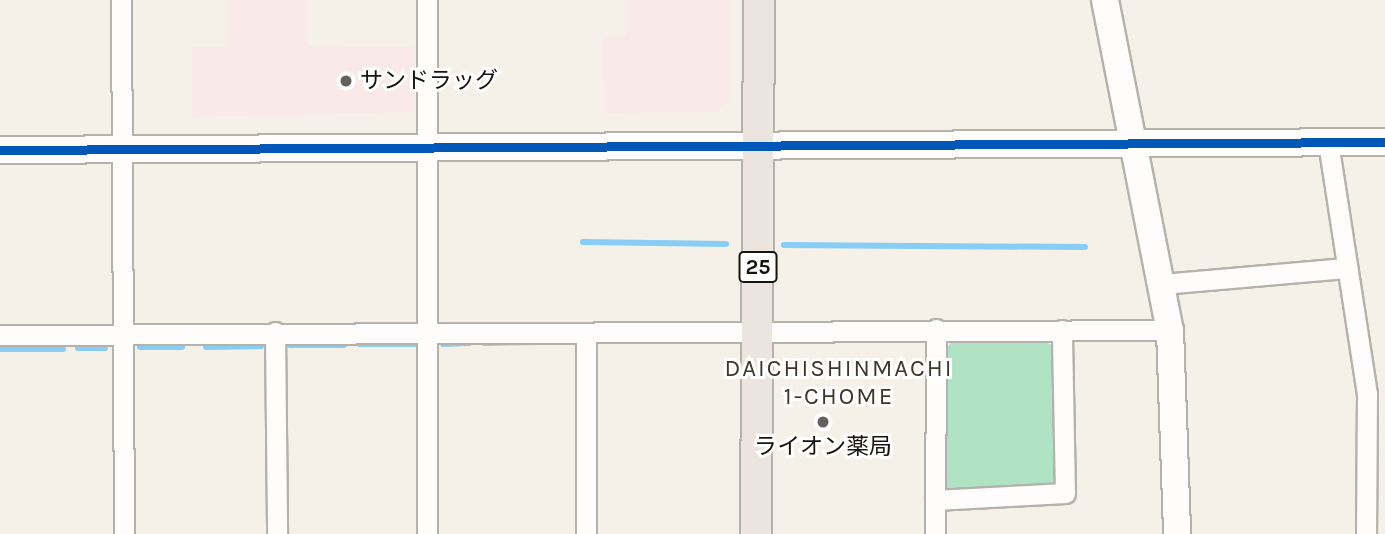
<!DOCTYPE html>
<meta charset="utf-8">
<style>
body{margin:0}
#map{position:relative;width:1385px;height:534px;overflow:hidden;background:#f5f1e8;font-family:Karla,"Noto Sans JP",sans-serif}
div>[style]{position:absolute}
.commercial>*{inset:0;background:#f9e9e8}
.green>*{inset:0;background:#afe3c4}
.stream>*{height:6px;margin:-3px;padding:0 3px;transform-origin:3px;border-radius:3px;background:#87cdf6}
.roads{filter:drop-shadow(2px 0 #b5b2ab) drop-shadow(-2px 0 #b5b2ab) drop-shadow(0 2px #b5b2ab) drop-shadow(0 -2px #b5b2ab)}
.street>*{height:19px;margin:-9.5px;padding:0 9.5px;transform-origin:9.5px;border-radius:9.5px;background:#fefdfc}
.secondary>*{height:26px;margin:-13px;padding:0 13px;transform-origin:13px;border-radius:13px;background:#fefdfc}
.primary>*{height:30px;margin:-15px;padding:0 15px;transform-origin:15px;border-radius:15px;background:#ebe4df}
.cycleway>*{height:9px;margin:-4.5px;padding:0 4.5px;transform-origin:4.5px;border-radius:4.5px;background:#0057b8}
.dots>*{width:19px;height:19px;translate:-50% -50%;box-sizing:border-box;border:4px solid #fff;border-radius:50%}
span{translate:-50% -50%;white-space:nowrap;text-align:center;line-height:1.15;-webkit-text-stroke:6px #fff;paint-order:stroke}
.shield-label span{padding:2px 5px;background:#fff;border:2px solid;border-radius:5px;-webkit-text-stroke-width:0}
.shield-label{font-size:21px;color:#16140e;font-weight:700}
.poi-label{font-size:23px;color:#16140e}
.left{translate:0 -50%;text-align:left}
.neighbourhood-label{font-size:24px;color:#3d362a;letter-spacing:2px}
</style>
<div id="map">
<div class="commercial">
<div style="clip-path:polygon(227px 0,308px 0,308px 46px,414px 47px,414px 112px,192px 117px,192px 47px,226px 47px)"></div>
<div style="clip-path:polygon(626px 0,729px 0,729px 100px,717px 112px,604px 113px,603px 37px,626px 37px)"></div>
</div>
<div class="green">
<div style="clip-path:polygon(954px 339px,1044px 340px,1052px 346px,1058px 478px,1051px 486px,948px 491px,942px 487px,946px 349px)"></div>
</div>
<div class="stream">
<div style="left:583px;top:242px;width:143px;rotate:0.8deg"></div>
<div style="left:784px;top:245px;width:301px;rotate:0.4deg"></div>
<div style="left:484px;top:343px;width:54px;rotate:-1.1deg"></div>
<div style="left:360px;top:344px;width:56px"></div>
<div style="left:443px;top:344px;width:26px;rotate:-2deg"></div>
<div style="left:290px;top:345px;width:54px"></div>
<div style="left:140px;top:347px;width:42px"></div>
<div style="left:206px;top:347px;width:55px;rotate:-1deg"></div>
<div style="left:78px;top:348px;width:27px"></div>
<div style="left:0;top:349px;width:63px"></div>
</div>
<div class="roads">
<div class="street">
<div style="left:121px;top:0;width:534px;rotate:89.68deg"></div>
<div style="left:427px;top:0;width:534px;rotate:90deg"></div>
<div style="left:1328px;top:142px;width:255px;rotate:81.2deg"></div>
<div style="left:1367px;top:394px;width:140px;rotate:90.4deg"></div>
<div style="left:1163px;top:284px;width:185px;rotate:-5deg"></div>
<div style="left:275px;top:332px;width:202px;rotate:89.4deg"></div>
<div style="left:0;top:335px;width:1170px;rotate:-0.24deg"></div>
<div style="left:935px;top:500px;width:130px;rotate:-3.1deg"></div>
<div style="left:1065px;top:493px;width:163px;rotate:-91.1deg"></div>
<div style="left:586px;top:534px;width:201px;rotate:-90deg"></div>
<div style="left:935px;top:534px;width:205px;rotate:-89.7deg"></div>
</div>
<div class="secondary">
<div style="left:1105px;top:0;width:336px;rotate:78.9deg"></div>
<div style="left:1170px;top:330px;width:204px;rotate:88deg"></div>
<div style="left:0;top:150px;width:1385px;rotate:-0.33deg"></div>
</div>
<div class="primary">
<div style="left:756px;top:534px;width:534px;rotate:-89.68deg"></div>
</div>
</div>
<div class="cycleway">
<div style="left:0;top:150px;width:1385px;rotate:-0.33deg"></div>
</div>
<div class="dots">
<div style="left:346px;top:81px;background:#64615a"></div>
<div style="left:823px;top:422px;background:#64615a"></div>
</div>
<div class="shield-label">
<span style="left:758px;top:267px">25</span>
</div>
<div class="poi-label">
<span class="left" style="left:360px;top:81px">サンドラッグ</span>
<span style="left:823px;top:447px">ライオン薬局</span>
</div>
<div class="neighbourhood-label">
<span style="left:839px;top:383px">DAICHISHINMACHI<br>1-CHOME</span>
</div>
</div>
